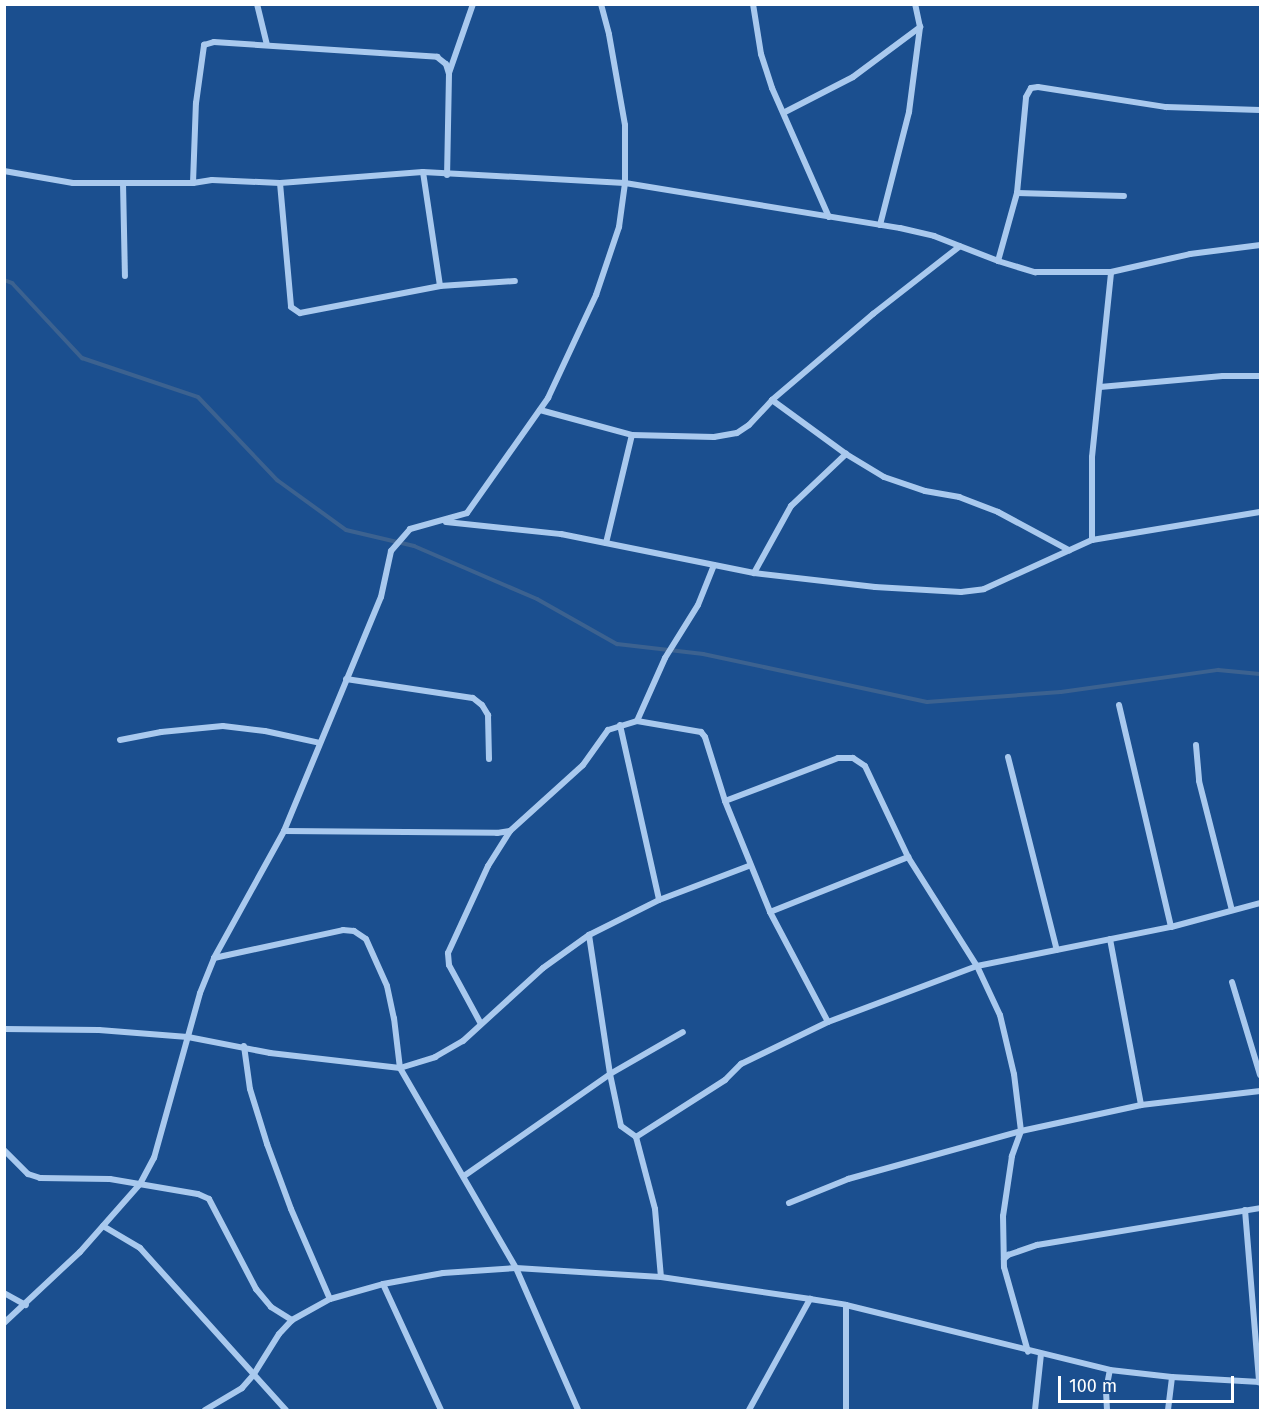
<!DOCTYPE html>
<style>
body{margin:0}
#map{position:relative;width:1265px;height:1415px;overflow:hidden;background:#1b4f8f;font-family:"Fira Sans",sans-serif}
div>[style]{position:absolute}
.stream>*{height:4px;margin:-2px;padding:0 2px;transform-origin:2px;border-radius:2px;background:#3c6290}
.minor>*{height:6px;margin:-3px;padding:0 3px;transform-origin:3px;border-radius:3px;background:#a9c9ee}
span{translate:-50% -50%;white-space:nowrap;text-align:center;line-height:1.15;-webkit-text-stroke:6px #1b4f8f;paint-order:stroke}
.frame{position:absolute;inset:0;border:6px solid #fff;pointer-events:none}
.scale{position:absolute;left:1058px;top:1376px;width:176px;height:27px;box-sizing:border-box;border:3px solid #fff;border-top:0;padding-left:8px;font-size:18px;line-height:21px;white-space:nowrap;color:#fff;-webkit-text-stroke:4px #1b4f8f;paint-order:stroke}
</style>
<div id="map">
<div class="stream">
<div style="left:4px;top:280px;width:9px;rotate:21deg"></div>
<div style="left:12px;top:283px;width:103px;rotate:47deg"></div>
<div style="left:82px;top:358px;width:122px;rotate:18.6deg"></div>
<div style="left:198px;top:397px;width:115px;rotate:46.4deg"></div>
<div style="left:277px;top:480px;width:85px;rotate:35.9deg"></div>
<div style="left:346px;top:530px;width:70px;rotate:13.2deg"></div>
<div style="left:414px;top:546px;width:134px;rotate:23.3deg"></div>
<div style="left:537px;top:599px;width:92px;rotate:29.4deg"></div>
<div style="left:617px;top:644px;width:87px;rotate:6.6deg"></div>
<div style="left:703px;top:654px;width:229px;rotate:12.1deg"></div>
<div style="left:927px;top:702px;width:134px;rotate:-4.3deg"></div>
<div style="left:1061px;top:692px;width:159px;rotate:-8deg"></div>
<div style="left:1218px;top:670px;width:42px;rotate:5.4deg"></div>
</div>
<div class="minor">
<div style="left:257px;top:4px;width:42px;rotate:76.3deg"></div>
<div style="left:753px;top:4px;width:51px;rotate:80.9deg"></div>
<div style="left:761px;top:54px;width:36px;rotate:72deg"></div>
<div style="left:772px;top:88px;width:141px;rotate:66.2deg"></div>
<div style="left:449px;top:73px;width:73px;rotate:-70.8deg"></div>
<div style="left:785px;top:112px;width:76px;rotate:-27.2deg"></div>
<div style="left:853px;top:77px;width:84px;rotate:-36.7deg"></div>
<div style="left:4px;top:171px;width:70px;rotate:9.9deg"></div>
<div style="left:73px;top:183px;width:120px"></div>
<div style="left:193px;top:183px;width:19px;rotate:-9deg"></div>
<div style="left:212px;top:180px;width:68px;rotate:2.5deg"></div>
<div style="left:280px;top:183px;width:143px;rotate:-4.4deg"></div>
<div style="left:423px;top:172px;width:202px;rotate:3.1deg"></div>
<div style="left:625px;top:183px;width:279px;rotate:9.3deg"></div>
<div style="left:900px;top:228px;width:35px;rotate:13deg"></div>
<div style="left:934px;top:236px;width:69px;rotate:21.3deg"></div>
<div style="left:998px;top:261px;width:39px;rotate:17deg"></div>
<div style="left:1035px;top:272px;width:76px"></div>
<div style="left:1111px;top:272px;width:81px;rotate:-12.8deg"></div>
<div style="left:1190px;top:254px;width:71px;rotate:-7.3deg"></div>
<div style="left:423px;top:172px;width:115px;rotate:81.5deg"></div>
<div style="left:123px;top:183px;width:93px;rotate:88.8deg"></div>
<div style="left:193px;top:183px;width:80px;rotate:-87.9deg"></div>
<div style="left:196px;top:103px;width:59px;rotate:-82.1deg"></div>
<div style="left:204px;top:45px;width:10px;rotate:-17deg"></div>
<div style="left:214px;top:42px;width:224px;rotate:3.8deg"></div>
<div style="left:437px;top:57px;width:11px;rotate:38deg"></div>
<div style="left:446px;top:64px;width:10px;rotate:73deg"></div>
<div style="left:449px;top:74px;width:101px;rotate:91.1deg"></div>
<div style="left:280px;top:183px;width:124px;rotate:84.9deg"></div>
<div style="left:291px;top:307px;width:11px;rotate:34deg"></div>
<div style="left:300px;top:313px;width:143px;rotate:-10.9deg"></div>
<div style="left:440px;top:286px;width:75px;rotate:-3.8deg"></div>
<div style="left:1017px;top:193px;width:107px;rotate:1.6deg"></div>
<div style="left:880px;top:225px;width:117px;rotate:-75.6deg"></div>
<div style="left:909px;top:112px;width:86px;rotate:-82.6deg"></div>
<div style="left:920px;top:27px;width:24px;rotate:-102deg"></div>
<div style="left:998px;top:261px;width:71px;rotate:-74.4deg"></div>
<div style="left:1017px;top:193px;width:96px;rotate:-84.6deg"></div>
<div style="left:1026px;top:97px;width:10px;rotate:-61deg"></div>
<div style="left:1031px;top:88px;width:7px;rotate:-8deg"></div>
<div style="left:1038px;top:87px;width:130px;rotate:8.9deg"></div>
<div style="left:1166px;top:107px;width:94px;rotate:1.8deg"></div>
<div style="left:1100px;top:387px;width:123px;rotate:-5.1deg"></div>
<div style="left:1223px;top:376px;width:37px"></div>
<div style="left:772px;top:400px;width:92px;rotate:36.1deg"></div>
<div style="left:846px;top:454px;width:44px;rotate:31.2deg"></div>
<div style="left:884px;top:477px;width:43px;rotate:18.9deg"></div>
<div style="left:925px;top:491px;width:35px;rotate:10deg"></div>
<div style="left:959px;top:497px;width:42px;rotate:21deg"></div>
<div style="left:998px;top:512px;width:81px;rotate:28.2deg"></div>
<div style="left:540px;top:410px;width:95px;rotate:15.2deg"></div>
<div style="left:632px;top:435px;width:82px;rotate:1.4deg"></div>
<div style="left:714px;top:437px;width:23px;rotate:-10deg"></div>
<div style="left:737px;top:433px;width:14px;rotate:-34deg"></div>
<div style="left:749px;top:425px;width:34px;rotate:-47deg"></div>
<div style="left:772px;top:400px;width:133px;rotate:-40.4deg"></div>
<div style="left:873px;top:314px;width:110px;rotate:-38deg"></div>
<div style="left:446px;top:522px;width:116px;rotate:6deg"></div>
<div style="left:561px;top:534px;width:197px;rotate:11.4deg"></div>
<div style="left:754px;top:573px;width:122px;rotate:6.6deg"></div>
<div style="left:875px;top:587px;width:86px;rotate:3.3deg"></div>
<div style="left:961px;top:592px;width:23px;rotate:-7deg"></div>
<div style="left:984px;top:589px;width:119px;rotate:-24.4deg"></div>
<div style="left:1092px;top:540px;width:170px;rotate:-9.5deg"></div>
<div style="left:1092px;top:540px;width:83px;rotate:-90deg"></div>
<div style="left:1092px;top:457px;width:186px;rotate:-84.1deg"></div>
<div style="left:606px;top:543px;width:111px;rotate:-76.5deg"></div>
<div style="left:754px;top:573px;width:77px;rotate:-61.1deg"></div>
<div style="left:791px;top:506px;width:76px;rotate:-43.4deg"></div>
<div style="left:346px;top:679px;width:128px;rotate:8.5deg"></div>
<div style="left:473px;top:698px;width:11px;rotate:38deg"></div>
<div style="left:482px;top:705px;width:12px;rotate:59deg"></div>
<div style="left:488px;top:715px;width:44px;rotate:88.7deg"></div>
<div style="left:1119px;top:705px;width:228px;rotate:76.8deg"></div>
<div style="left:637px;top:721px;width:69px;rotate:-66deg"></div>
<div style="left:665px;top:658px;width:62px;rotate:-58.1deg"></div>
<div style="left:698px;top:605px;width:43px;rotate:-68.2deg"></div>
<div style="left:620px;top:725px;width:179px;rotate:77.4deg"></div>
<div style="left:120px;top:740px;width:42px;rotate:-11deg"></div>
<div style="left:161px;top:732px;width:62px;rotate:-5.5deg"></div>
<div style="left:223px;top:726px;width:42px;rotate:6.8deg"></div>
<div style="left:265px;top:731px;width:56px;rotate:12.3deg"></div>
<div style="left:1196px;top:745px;width:36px;rotate:85deg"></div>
<div style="left:1199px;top:781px;width:133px;rotate:75.7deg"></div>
<div style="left:1008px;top:757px;width:199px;rotate:75.8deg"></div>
<div style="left:725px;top:801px;width:121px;rotate:-20.8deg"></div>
<div style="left:838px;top:758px;width:15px"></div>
<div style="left:853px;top:758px;width:14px;rotate:34deg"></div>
<div style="left:865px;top:766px;width:101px;rotate:64.7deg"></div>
<div style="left:908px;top:857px;width:129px;rotate:57.7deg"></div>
<div style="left:977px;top:966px;width:54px;rotate:64.9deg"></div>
<div style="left:1000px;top:1015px;width:61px;rotate:76.7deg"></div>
<div style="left:1014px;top:1074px;width:57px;rotate:83deg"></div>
<div style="left:1021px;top:1131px;width:27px;rotate:110deg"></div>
<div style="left:1012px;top:1156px;width:61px;rotate:98.5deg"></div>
<div style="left:1003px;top:1216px;width:51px;rotate:88.9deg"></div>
<div style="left:1004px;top:1267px;width:88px;rotate:74.2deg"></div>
<div style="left:284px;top:831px;width:213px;rotate:0.5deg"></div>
<div style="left:497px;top:833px;width:13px;rotate:-9deg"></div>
<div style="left:510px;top:831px;width:98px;rotate:-42.1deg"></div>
<div style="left:583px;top:765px;width:43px;rotate:-54.5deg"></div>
<div style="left:608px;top:730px;width:30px;rotate:-17deg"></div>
<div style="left:637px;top:721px;width:65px;rotate:9.8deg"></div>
<div style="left:701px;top:732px;width:6px;rotate:51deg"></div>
<div style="left:705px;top:737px;width:67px;rotate:72.6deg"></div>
<div style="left:725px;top:801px;width:120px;rotate:67.9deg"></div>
<div style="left:770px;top:912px;width:124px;rotate:62.2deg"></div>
<div style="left:770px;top:912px;width:149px;rotate:-21.7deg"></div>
<div style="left:589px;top:935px;width:141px;rotate:81.4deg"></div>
<div style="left:610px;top:1074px;width:53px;rotate:78.1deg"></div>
<div style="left:621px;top:1126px;width:19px;rotate:36deg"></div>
<div style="left:1110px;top:939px;width:169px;rotate:79.4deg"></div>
<div style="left:214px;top:958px;width:132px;rotate:-12.2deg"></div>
<div style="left:343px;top:930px;width:11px;rotate:5deg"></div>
<div style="left:354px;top:931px;width:14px;rotate:34deg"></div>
<div style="left:366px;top:939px;width:51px;rotate:65.9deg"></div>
<div style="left:387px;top:986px;width:33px;rotate:78deg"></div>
<div style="left:394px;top:1018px;width:50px;rotate:83.2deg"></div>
<div style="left:400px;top:1068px;width:231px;rotate:59.9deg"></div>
<div style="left:516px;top:1268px;width:155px;rotate:66.4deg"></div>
<div style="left:1232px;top:982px;width:97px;rotate:73.2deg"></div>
<div style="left:481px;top:1024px;width:67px;rotate:-118.5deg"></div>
<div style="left:449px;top:965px;width:12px;rotate:-95deg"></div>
<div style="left:448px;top:953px;width:96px;rotate:-65.3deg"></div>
<div style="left:488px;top:866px;width:41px;rotate:-57.8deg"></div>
<div style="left:4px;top:1029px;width:95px;rotate:0.6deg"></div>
<div style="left:99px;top:1030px;width:89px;rotate:4.5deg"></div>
<div style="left:188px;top:1037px;width:84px;rotate:11deg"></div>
<div style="left:270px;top:1053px;width:131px;rotate:6.6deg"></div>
<div style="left:400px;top:1068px;width:37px;rotate:-17deg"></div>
<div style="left:435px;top:1057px;width:32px;rotate:-30deg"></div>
<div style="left:463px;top:1041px;width:108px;rotate:-42.4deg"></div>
<div style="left:543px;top:968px;width:57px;rotate:-35.7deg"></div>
<div style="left:589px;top:935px;width:78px;rotate:-26.6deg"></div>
<div style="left:659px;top:900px;width:98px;rotate:-20.8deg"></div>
<div style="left:244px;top:1046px;width:43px;rotate:82.1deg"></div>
<div style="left:250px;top:1089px;width:58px;rotate:72.8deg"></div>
<div style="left:267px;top:1144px;width:69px;rotate:69.7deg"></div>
<div style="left:291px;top:1209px;width:98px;rotate:66.6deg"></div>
<div style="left:636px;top:1137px;width:106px;rotate:-32.6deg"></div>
<div style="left:725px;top:1080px;width:23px;rotate:-45deg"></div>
<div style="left:741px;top:1064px;width:97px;rotate:-25.8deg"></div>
<div style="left:828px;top:1022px;width:159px;rotate:-20.6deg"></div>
<div style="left:977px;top:966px;width:198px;rotate:-11.4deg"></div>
<div style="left:1171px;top:927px;width:92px;rotate:-15.1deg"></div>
<div style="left:636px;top:1137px;width:74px;rotate:75.2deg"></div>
<div style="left:655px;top:1209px;width:68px;rotate:85deg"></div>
<div style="left:4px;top:1150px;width:34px;rotate:45deg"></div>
<div style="left:28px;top:1174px;width:13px;rotate:18deg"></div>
<div style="left:40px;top:1178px;width:70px;rotate:0.8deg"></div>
<div style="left:110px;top:1179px;width:89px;rotate:9.7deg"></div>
<div style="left:198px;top:1194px;width:12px;rotate:24deg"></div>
<div style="left:209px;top:1199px;width:102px;rotate:62.4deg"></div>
<div style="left:256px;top:1289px;width:23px;rotate:50deg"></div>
<div style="left:271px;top:1307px;width:25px;rotate:32deg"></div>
<div style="left:464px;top:1176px;width:178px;rotate:-34.9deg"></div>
<div style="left:610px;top:1074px;width:84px;rotate:-29.9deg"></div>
<div style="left:789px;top:1203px;width:64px;rotate:-22.1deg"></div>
<div style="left:848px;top:1179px;width:180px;rotate:-15.5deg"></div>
<div style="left:1021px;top:1131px;width:123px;rotate:-12.2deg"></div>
<div style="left:1141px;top:1105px;width:120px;rotate:-6.7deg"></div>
<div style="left:1245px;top:1210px;width:173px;rotate:85.3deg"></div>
<div style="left:103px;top:1226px;width:43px;rotate:30.7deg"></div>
<div style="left:140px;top:1248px;width:218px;rotate:48deg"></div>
<div style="left:1004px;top:1259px;width:6px;rotate:-45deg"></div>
<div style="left:1008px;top:1255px;width:31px;rotate:-19deg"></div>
<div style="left:1037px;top:1245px;width:226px;rotate:-9.4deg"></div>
<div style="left:383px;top:1284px;width:139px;rotate:65.3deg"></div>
<div style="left:4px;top:1293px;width:25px;rotate:29deg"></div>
<div style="left:4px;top:1323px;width:104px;rotate:-43.1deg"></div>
<div style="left:80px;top:1252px;width:91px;rotate:-48.6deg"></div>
<div style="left:140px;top:1184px;width:30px;rotate:-62deg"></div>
<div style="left:154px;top:1158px;width:171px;rotate:-74.4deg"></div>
<div style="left:200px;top:993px;width:38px;rotate:-68deg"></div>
<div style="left:214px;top:958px;width:145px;rotate:-61.1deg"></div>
<div style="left:284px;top:831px;width:253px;rotate:-67.5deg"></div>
<div style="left:381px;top:597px;width:47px;rotate:-77.7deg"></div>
<div style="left:391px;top:551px;width:29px;rotate:-49deg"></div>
<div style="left:410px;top:529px;width:59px;rotate:-15.7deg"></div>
<div style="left:467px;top:513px;width:141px;rotate:-54.8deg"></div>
<div style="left:548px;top:398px;width:114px;rotate:-65deg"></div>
<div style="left:596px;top:295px;width:72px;rotate:-71.3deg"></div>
<div style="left:619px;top:227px;width:44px;rotate:-82.2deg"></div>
<div style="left:625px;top:183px;width:58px;rotate:-90deg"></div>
<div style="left:625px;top:125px;width:92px;rotate:-100deg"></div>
<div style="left:609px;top:34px;width:31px;rotate:-105deg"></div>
<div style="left:205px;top:1410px;width:43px;rotate:-30.7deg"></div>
<div style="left:242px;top:1388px;width:18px;rotate:-49deg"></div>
<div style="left:254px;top:1374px;width:47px;rotate:-58deg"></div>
<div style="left:279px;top:1334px;width:19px;rotate:-47deg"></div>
<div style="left:292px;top:1320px;width:43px;rotate:-28.9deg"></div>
<div style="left:330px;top:1299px;width:55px;rotate:-15.8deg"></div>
<div style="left:383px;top:1284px;width:61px;rotate:-10.4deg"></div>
<div style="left:443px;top:1273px;width:73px;rotate:-3.9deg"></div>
<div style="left:516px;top:1268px;width:145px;rotate:3.6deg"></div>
<div style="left:661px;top:1277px;width:151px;rotate:8.4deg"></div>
<div style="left:810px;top:1299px;width:36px;rotate:9deg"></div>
<div style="left:846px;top:1305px;width:272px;rotate:13.8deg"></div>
<div style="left:1110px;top:1370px;width:62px;rotate:6.4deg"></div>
<div style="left:1172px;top:1377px;width:88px;rotate:3.3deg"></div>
<div style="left:749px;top:1410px;width:127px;rotate:-61.2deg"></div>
<div style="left:846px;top:1410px;width:105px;rotate:-90deg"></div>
<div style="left:1035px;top:1410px;width:56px;rotate:-83.9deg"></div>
<div style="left:1107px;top:1410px;width:20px;rotate:-93deg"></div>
<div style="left:1106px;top:1390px;width:20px;rotate:-79deg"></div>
<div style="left:1168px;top:1410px;width:33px;rotate:-83deg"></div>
</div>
<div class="frame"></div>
<div class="scale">100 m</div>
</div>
